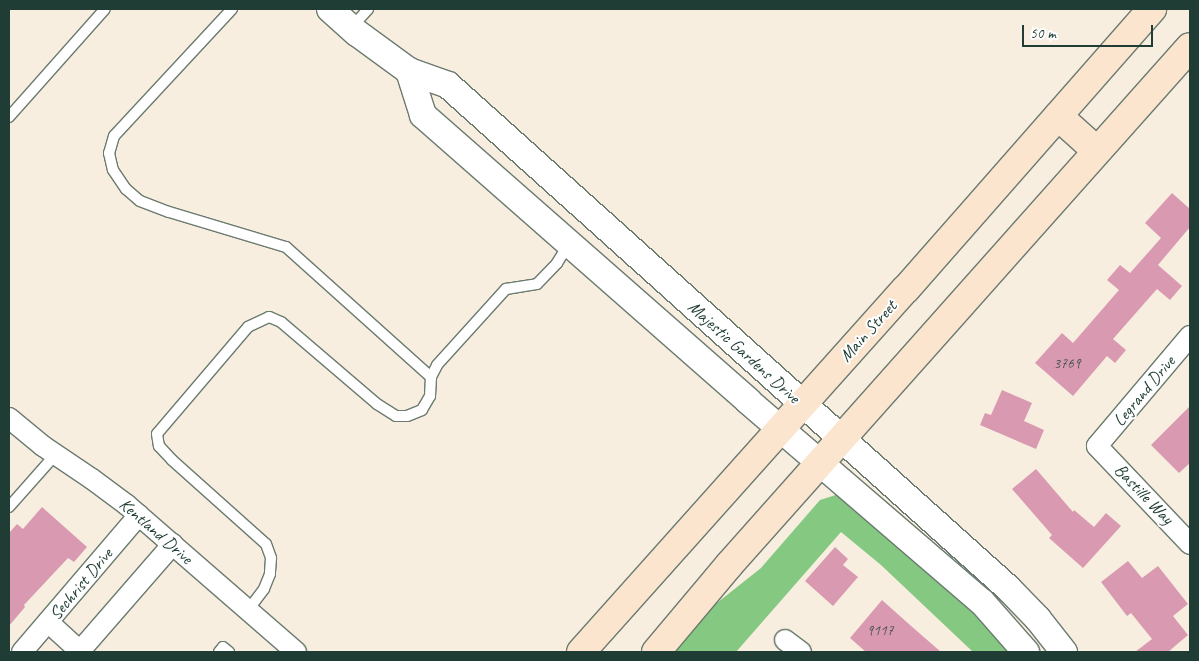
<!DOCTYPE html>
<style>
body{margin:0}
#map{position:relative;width:1199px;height:661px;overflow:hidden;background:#f8eedf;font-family:Caveat,sans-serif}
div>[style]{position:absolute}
.green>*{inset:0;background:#84c881}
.building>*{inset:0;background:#d99ab1}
.roads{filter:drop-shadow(1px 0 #6b7b70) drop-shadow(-1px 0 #6b7b70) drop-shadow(0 1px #6b7b70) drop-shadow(0 -1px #6b7b70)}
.service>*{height:10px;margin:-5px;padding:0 5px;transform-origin:5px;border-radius:5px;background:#fff}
.minor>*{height:20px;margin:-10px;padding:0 10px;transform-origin:10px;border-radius:10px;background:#fff}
.tertiary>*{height:26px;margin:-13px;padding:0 13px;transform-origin:13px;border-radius:13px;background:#fff}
.secondary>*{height:28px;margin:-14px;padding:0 14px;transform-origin:14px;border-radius:14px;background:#fce5cf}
span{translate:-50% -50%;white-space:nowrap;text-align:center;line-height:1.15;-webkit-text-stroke:4px #fff;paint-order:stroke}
.number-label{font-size:15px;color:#4e5453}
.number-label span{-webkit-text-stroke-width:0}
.street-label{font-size:18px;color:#1f3d34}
.frame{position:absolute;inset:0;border:10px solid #1f3d34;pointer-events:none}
.scale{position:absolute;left:1022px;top:25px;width:131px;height:22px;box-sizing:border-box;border:2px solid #1f3d34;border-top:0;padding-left:6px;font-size:15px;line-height:18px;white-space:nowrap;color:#1f3d34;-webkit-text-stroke:4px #fff;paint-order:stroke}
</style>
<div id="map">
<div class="green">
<div style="clip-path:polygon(845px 492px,973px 608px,1014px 652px,973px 652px,881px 565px,841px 532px,736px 652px,673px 652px,703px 614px,761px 568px,820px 500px)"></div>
</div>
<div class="building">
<div style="clip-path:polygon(1172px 193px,1190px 209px,1190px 227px,1158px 265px,1182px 286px,1170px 300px,1157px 289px,1113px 339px,1126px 350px,1115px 363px,1107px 356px,1073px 396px,1035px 363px,1062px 333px,1073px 343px,1119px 290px,1107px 280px,1120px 265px,1130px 273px,1161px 238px,1145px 223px)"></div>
<div style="clip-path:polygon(1002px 390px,1032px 403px,1024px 421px,1044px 430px,1036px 449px,980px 425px,985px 413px,991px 415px)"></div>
<div style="clip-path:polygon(1190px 406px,1190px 463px,1179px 473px,1151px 445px)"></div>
<div style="clip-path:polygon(1036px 469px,1073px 512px,1074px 510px,1094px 527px,1106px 513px,1121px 526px,1083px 568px,1049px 538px,1052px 535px,1012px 489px)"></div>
<div style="clip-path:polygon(42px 507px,87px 547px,74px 562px,68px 558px,24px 605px,25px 607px,9px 626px,9px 533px,17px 524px,23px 529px)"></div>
<div style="clip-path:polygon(835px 547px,848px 559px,843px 565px,858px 577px,833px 606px,805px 581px)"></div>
<div style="clip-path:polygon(1128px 561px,1142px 578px,1158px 566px,1188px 604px,1173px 616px,1188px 635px,1168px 652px,1135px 652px,1152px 639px,1131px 613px,1127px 616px,1101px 582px)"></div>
<div style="clip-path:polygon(882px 600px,910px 625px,941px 652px,866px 652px,850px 638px)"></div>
</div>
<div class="roads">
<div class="service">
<div style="left:232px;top:9px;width:173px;rotate:132.9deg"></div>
<div style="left:114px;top:136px;width:18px;rotate:106deg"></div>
<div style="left:109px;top:153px;width:17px;rotate:77deg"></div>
<div style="left:113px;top:170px;width:23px;rotate:56deg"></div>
<div style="left:126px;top:189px;width:18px;rotate:41deg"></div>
<div style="left:140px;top:201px;width:31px;rotate:21deg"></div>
<div style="left:169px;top:212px;width:122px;rotate:16.7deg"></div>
<div style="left:286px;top:247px;width:195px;rotate:41.9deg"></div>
<div style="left:431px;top:377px;width:19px;rotate:93deg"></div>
<div style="left:430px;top:396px;width:16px;rotate:120deg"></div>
<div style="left:422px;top:410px;width:16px;rotate:158deg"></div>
<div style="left:407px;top:416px;width:11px;rotate:180deg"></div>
<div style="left:396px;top:416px;width:22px;rotate:-148deg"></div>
<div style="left:377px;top:404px;width:126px;rotate:-139.5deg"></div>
<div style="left:281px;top:322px;width:13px;rotate:-157deg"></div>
<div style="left:269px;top:317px;width:23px;rotate:155deg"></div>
<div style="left:248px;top:327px;width:140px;rotate:130.4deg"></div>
<div style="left:157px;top:434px;width:12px;rotate:81deg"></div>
<div style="left:159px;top:446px;width:19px;rotate:47deg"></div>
<div style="left:172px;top:460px;width:126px;rotate:41.8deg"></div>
<div style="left:266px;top:544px;width:15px;rotate:70deg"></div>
<div style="left:271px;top:558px;width:16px;rotate:94deg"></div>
<div style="left:270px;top:574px;width:16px;rotate:112deg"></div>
<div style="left:264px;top:589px;width:26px;rotate:127deg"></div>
<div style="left:352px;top:27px;width:24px;rotate:-48deg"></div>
<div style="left:9px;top:117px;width:144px;rotate:-48.4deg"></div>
<div style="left:431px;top:377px;width:13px;rotate:-63deg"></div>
<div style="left:437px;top:365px;width:103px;rotate:-47.8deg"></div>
<div style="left:506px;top:289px;width:31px;rotate:-9deg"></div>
<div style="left:537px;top:284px;width:29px;rotate:-46deg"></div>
<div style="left:557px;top:263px;width:22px;rotate:-58deg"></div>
<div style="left:9px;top:507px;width:69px;rotate:-48.5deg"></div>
<div style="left:219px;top:652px;width:6px;rotate:-51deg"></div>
<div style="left:223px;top:647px;width:8px;rotate:40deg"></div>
</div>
<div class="minor">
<div style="left:1190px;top:336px;width:144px;rotate:130.2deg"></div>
<div style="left:1097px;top:446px;width:135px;rotate:46.5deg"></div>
<div style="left:9px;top:418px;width:44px;rotate:39.5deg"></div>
<div style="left:43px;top:446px;width:59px;rotate:34deg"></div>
<div style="left:92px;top:479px;width:44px;rotate:36.6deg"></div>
<div style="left:127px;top:505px;width:224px;rotate:41deg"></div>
<div style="left:48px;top:622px;width:45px;rotate:42.3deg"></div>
<div style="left:785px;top:640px;width:20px;rotate:37deg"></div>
<div style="left:22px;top:652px;width:180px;rotate:-49.5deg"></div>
<div style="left:79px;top:652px;width:143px;rotate:-49deg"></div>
</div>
<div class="tertiary">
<div style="left:330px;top:9px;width:36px;rotate:42deg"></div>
<div style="left:357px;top:33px;width:64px;rotate:36.2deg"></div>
<div style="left:409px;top:71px;width:41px;rotate:19.7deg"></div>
<div style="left:448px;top:85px;width:753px;rotate:41.93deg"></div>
<div style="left:1008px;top:588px;width:43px;rotate:45.9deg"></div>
<div style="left:1038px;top:619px;width:42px;rotate:51.8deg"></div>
<div style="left:409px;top:71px;width:46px;rotate:72.3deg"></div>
<div style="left:423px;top:115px;width:433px;rotate:41.3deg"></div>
<div style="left:748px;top:401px;width:308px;rotate:40.7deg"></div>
<div style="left:982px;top:602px;width:67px;rotate:48.7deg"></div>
</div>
<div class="secondary">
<div style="left:1058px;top:116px;width:52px;rotate:41.9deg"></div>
<div style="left:581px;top:652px;width:487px;rotate:-48.2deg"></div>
<div style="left:906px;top:289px;width:373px;rotate:-48.7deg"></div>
<div style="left:656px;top:652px;width:114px;rotate:-50deg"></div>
<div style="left:729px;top:565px;width:693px;rotate:-48.33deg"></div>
</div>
</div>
<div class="number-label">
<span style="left:1067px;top:364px">3769</span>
<span style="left:880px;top:631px">9117</span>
</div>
<div class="street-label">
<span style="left:868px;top:331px;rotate:-48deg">Main Street</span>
<span style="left:744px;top:352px;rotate:42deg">Majestic Gardens Drive</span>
<span style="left:1144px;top:391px;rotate:-50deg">Legrand Drive</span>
<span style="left:1144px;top:494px;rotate:46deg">Bastille Way</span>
<span style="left:156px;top:531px;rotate:41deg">Kentland Drive</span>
<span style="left:81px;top:584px;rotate:-50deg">Sechrist Drive</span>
</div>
<div class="frame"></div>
<div class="scale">50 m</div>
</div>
